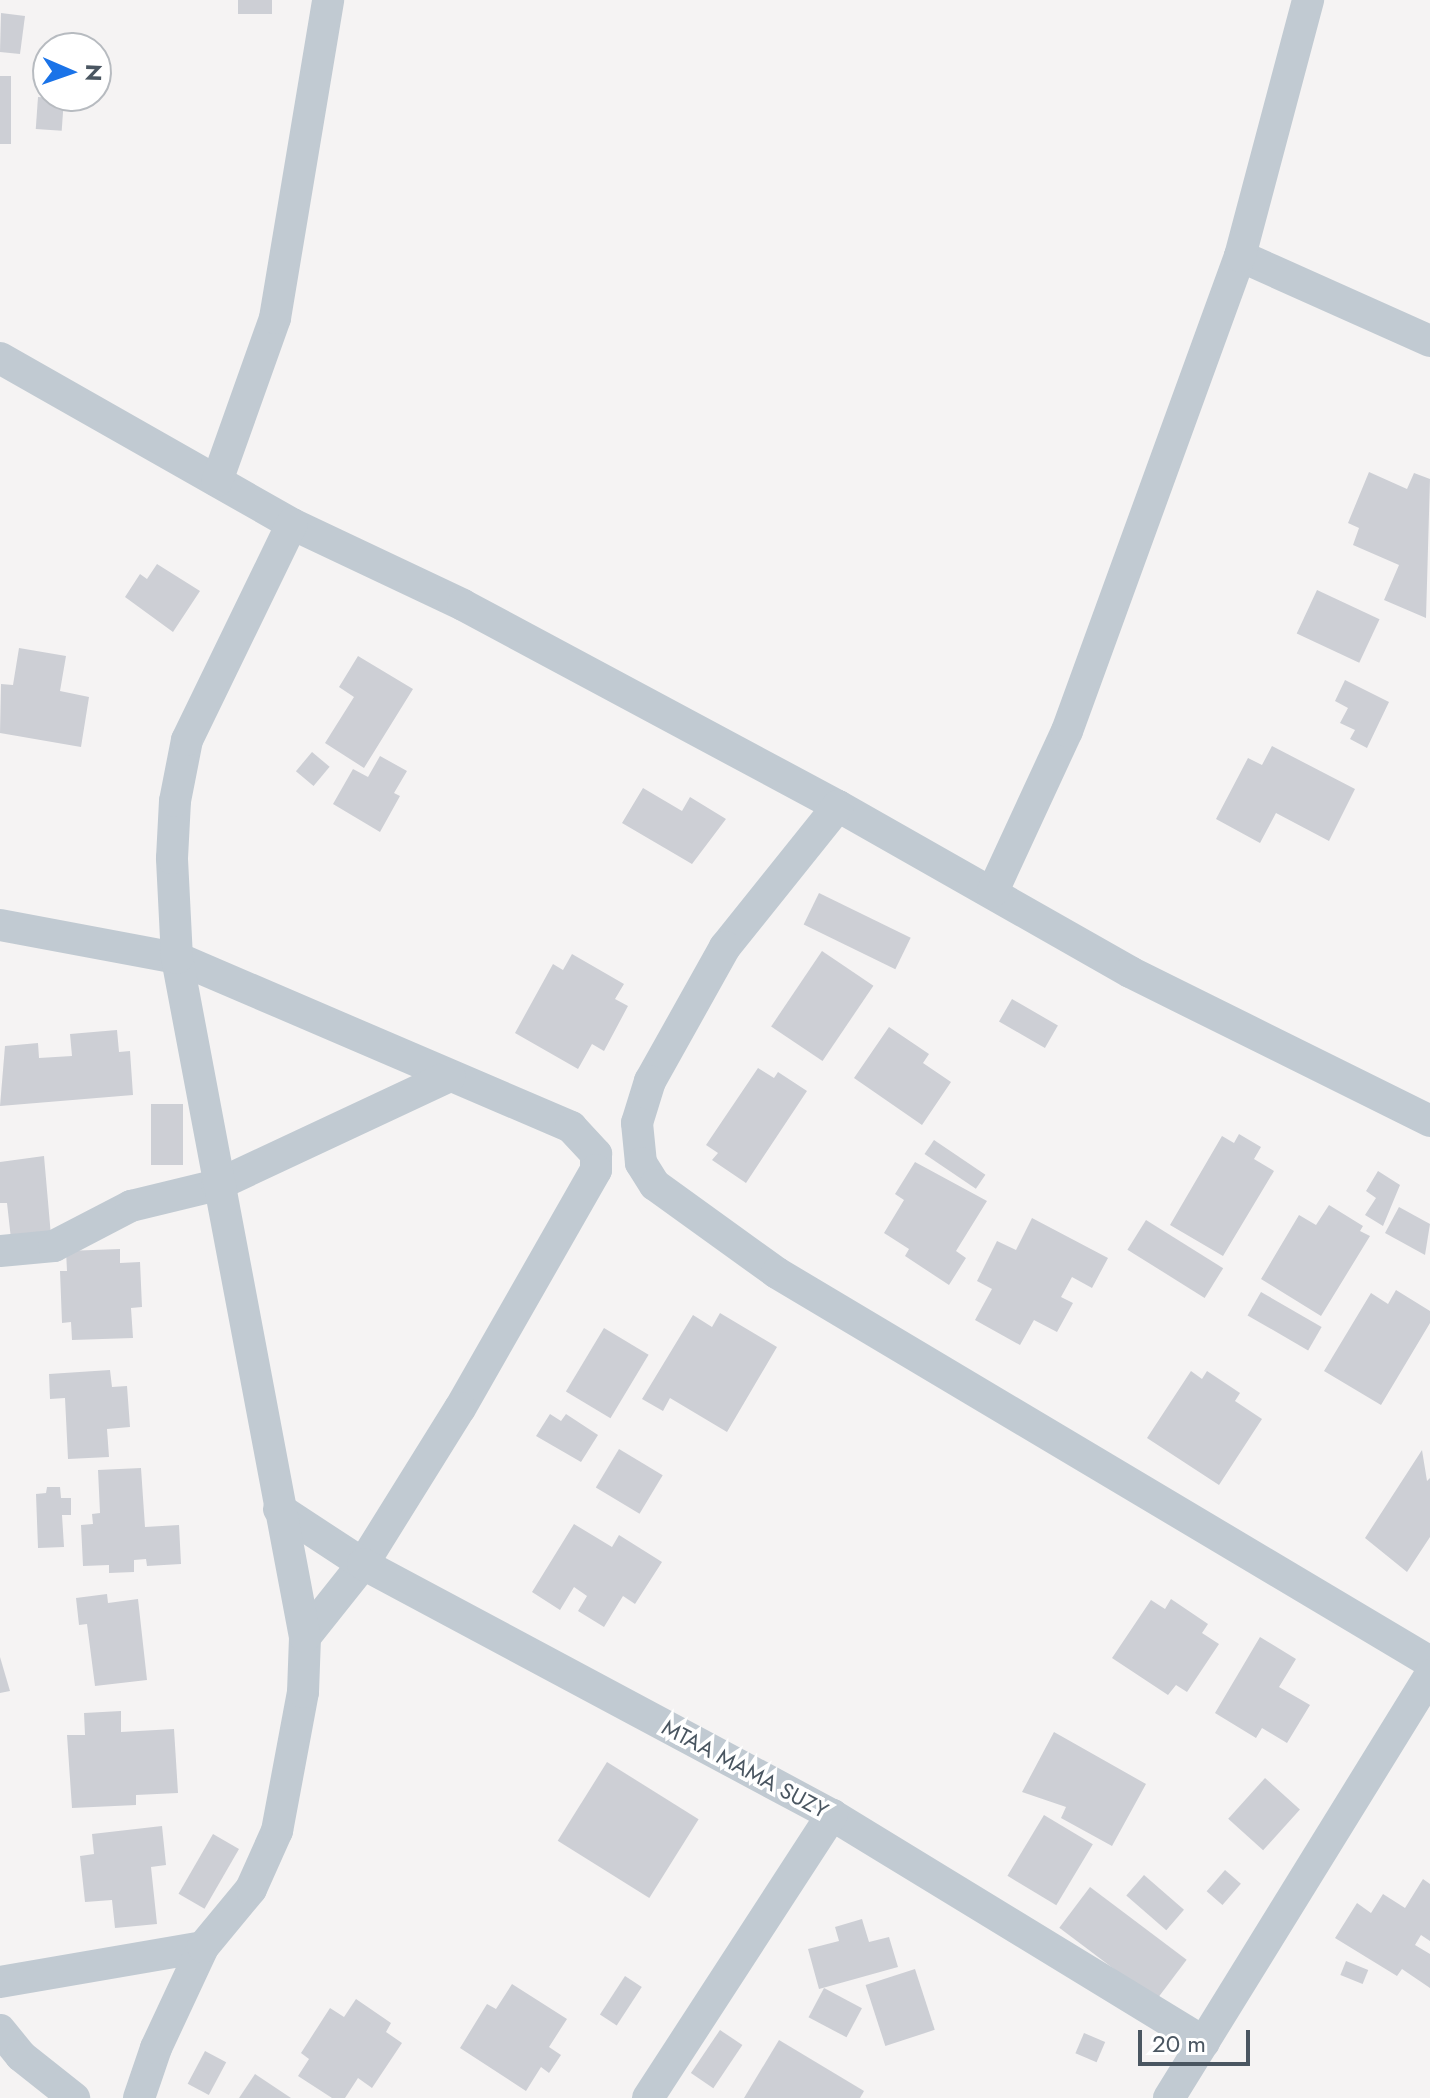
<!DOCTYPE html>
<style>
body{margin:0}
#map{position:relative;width:1430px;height:2098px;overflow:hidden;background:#f5f3f3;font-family:Jost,sans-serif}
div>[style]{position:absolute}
.building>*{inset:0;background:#cdcfd5;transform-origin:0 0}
.minor>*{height:32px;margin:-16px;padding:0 16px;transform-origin:16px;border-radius:16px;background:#c1cad2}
span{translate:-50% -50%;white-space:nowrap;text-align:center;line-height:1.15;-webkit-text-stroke:7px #fff;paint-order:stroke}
.street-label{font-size:22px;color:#4a5661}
.north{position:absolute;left:32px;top:32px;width:80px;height:80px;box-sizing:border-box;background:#fff;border:2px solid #b7bbc0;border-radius:50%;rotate:92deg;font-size:22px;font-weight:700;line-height:32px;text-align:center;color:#4a5661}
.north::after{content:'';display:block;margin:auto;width:28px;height:36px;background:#1a73e8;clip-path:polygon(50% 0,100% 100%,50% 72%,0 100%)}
.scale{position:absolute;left:1138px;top:2030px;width:112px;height:36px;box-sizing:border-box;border:4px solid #4a5661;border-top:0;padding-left:10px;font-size:24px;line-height:28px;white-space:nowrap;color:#4a5661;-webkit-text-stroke:6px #fff;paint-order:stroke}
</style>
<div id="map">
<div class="building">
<div style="left:238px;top:0;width:34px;height:14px"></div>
<div style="clip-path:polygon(1px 13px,25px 16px,20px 54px,0 52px)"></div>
<div style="left:0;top:76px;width:11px;height:68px"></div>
<div style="left:38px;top:97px;width:26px;height:32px;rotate:4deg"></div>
<div style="clip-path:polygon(1369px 472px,1407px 489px,1414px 473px,1430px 479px,1426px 618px,1384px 600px,1399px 565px,1353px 545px,1359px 528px,1348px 523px)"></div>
<div style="clip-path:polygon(157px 564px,200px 591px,173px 632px,125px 597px,140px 574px,147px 579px)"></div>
<div style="left:1317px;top:590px;width:69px;height:48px;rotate:25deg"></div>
<div style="clip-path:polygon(19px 648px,66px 656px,60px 691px,89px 697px,81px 747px,0 733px,1px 684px,13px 685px)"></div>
<div style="clip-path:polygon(358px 656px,413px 689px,364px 768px,325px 743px,354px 697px,339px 687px)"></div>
<div style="clip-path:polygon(1345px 680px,1389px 702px,1367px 748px,1350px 739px,1355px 730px,1340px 723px,1348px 708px,1335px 701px)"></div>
<div style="clip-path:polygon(1272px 746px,1355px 789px,1329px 841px,1276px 813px,1260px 843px,1216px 819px,1248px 758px,1262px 765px)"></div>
<div style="left:312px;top:752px;width:23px;height:25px;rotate:40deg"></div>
<div style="clip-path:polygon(380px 756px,407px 771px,394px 793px,400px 796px,380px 832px,333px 804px,353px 769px,368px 777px)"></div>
<div style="clip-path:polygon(643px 788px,682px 811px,690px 797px,726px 819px,692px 864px,622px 823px)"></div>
<div style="left:819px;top:893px;width:102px;height:35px;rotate:26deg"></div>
<div style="left:822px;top:951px;width:62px;height:91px;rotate:34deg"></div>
<div style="clip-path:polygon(572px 954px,624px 984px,615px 999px,628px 1006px,604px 1051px,592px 1044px,578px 1069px,515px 1033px,553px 964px,563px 970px)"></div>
<div style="left:1012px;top:999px;width:53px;height:26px;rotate:30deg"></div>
<div style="clip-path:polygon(889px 1027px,929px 1054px,923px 1063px,951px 1082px,922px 1125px,854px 1078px)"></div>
<div style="clip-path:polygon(117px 1030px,119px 1052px,130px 1051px,133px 1095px,0 1106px,5px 1046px,38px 1043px,39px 1058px,72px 1056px,70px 1034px)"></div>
<div style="clip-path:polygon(758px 1068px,774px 1078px,778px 1072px,807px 1091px,746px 1183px,712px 1160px,718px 1153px,706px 1145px)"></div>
<div style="left:151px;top:1104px;width:32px;height:61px"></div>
<div style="clip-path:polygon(1239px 1134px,1261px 1147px,1254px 1159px,1274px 1171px,1223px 1256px,1170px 1225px,1222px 1136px,1234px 1143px)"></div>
<div style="left:934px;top:1140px;width:62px;height:17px;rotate:34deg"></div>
<div style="clip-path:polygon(44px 1156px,51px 1236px,11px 1239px,7px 1203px,0 1203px,0 1162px)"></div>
<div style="clip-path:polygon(915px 1162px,987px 1201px,956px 1251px,966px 1258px,949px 1285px,905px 1256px,909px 1249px,884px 1233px,904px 1200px,895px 1194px)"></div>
<div style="clip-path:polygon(1378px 1171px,1400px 1185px,1383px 1226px,1365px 1215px,1376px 1198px,1366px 1191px)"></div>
<div style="clip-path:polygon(1329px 1205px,1363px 1226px,1360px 1231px,1370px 1236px,1321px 1316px,1261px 1279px,1299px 1215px,1316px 1225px)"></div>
<div style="clip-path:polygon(1399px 1207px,1430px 1224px,1425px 1255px,1385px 1233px)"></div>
<div style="clip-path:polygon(1032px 1218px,1108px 1258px,1092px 1288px,1072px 1277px,1061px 1297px,1073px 1303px,1057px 1332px,1034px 1320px,1020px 1345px,975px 1320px,992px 1289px,977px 1281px,997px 1241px,1016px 1250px)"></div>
<div style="left:1146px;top:1220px;width:91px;height:35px;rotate:32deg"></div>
<div style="clip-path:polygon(120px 1249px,120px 1263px,140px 1262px,142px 1307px,131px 1308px,133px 1338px,72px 1340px,71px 1322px,62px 1323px,60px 1271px,67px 1271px,66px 1251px)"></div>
<div style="clip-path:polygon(1396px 1290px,1430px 1311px,1430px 1323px,1381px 1405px,1324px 1371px,1371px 1293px,1388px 1304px)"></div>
<div style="left:1261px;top:1292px;width:70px;height:27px;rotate:30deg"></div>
<div style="clip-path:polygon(720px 1313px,777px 1347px,727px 1432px,670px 1398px,663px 1411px,642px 1399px,693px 1315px,712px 1327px)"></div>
<div style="left:604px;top:1328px;width:52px;height:74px;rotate:31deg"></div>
<div style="clip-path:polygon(110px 1370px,112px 1387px,127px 1386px,130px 1427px,107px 1429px,109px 1457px,68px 1459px,65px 1398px,50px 1399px,49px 1374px)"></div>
<div style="clip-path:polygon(1191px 1371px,1202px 1379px,1207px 1371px,1240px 1393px,1235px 1401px,1262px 1419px,1219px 1485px,1147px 1438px)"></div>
<div style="clip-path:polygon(550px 1414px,561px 1421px,566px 1414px,598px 1435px,581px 1462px,536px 1436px)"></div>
<div style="left:619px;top:1449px;width:51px;height:45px;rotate:31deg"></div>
<div style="clip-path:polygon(1422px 1450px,1427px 1481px,1430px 1478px,1430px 1537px,1407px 1572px,1365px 1538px)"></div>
<div style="clip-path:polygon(141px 1468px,145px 1527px,179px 1525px,181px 1564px,147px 1566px,146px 1559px,134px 1560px,134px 1572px,109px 1573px,109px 1565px,83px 1566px,81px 1525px,93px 1524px,92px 1514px,100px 1513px,98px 1470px)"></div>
<div style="clip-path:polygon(47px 1487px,60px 1487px,61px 1498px,71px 1498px,71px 1515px,62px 1515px,64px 1547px,38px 1548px,36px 1494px,46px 1493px)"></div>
<div style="clip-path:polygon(574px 1524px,612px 1547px,619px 1535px,662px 1562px,635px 1604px,623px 1596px,604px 1627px,578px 1611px,587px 1596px,574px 1587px,560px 1610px,532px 1592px)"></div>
<div style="clip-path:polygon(107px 1594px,108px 1603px,138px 1599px,147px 1680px,95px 1686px,87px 1624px,79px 1625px,76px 1598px)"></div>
<div style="clip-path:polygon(1171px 1599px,1208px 1624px,1202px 1633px,1219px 1644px,1187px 1692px,1176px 1685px,1168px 1695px,1112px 1658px,1151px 1600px,1165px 1609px)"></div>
<div style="clip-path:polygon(1260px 1637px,1296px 1659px,1279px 1687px,1310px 1705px,1287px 1743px,1262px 1728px,1256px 1738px,1215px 1713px)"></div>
<div style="clip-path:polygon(0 1657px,10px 1691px,0 1693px)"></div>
<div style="clip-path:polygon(121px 1711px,121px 1732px,174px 1729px,178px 1793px,136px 1795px,136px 1805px,72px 1808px,67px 1735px,85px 1735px,84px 1713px)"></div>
<div style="clip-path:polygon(1054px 1732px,1146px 1784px,1112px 1846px,1061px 1818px,1066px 1807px,1022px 1792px)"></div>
<div style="left:607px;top:1762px;width:108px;height:93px;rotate:32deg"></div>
<div style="left:1265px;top:1778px;width:47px;height:55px;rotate:42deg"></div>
<div style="left:1044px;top:1815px;width:57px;height:71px;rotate:31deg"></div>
<div style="clip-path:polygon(162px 1826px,166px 1865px,151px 1867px,157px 1924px,115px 1928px,112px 1900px,85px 1902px,80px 1856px,94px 1854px,92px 1834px)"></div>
<div style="left:213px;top:1834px;width:30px;height:69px;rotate:30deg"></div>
<div style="left:1225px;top:1870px;width:21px;height:28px;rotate:41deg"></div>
<div style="left:1144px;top:1875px;width:53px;height:27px;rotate:41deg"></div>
<div style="clip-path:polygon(1423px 1879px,1430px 1884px,1430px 1941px,1421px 1935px,1415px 1945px,1430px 1954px,1430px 1988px,1402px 1969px,1397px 1976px,1335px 1938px,1357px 1903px,1371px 1913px,1383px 1894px,1405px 1908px)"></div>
<div style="left:1090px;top:1887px;width:121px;height:51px;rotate:37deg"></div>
<div style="clip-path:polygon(862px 1919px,869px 1942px,889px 1937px,898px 1967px,819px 1989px,808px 1949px,839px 1941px,835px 1927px)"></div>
<div style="left:1346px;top:1961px;width:24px;height:15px;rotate:22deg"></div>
<div style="left:915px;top:1969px;width:64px;height:52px;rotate:72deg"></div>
<div style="left:625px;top:1976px;width:20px;height:46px;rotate:33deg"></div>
<div style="clip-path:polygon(512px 1984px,567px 2019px,549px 2047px,561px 2055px,549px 2073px,541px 2067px,526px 2091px,460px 2048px,487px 2004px,496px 2009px)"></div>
<div style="left:824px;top:1988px;width:43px;height:33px;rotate:28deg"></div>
<div style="clip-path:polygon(356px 1999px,391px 2023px,386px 2032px,402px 2043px,372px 2088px,358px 2078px,345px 2098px,332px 2098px,298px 2076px,309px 2059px,301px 2053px,330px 2008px,344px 2017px)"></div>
<div style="left:720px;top:2030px;width:27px;height:52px;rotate:34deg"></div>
<div style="left:1084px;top:2033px;width:23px;height:22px;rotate:23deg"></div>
<div style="clip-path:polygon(779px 2040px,864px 2091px,860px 2098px,744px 2098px)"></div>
<div style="left:205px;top:2051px;width:24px;height:37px;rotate:28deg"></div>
<div style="clip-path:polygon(255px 2074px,291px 2098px,239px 2098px)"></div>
</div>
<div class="minor">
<div style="left:1240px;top:256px;width:208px;rotate:24.1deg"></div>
<div style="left:0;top:358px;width:336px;rotate:29.6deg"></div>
<div style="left:292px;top:524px;width:189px;rotate:25.3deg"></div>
<div style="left:463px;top:605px;width:425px;rotate:28.2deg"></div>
<div style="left:838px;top:806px;width:336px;rotate:29.6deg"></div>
<div style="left:1130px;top:972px;width:335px;rotate:26.4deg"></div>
<div style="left:217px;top:481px;width:173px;rotate:-70.4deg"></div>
<div style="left:275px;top:318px;width:322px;rotate:-80.5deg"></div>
<div style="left:838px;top:806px;width:181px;rotate:128.7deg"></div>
<div style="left:725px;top:947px;width:154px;rotate:119.2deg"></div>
<div style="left:650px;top:1081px;width:44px;rotate:107.2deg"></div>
<div style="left:637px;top:1123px;width:40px;rotate:84.3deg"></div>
<div style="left:641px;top:1163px;width:26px;rotate:58deg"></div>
<div style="left:655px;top:1185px;width:150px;rotate:35.8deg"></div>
<div style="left:777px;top:1273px;width:760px;rotate:30.78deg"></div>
<div style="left:993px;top:891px;width:176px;rotate:-65.2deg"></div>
<div style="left:1067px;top:731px;width:506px;rotate:-69.99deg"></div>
<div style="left:1240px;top:256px;width:265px;rotate:-75.1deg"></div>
<div style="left:0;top:925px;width:180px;rotate:10.6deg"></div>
<div style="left:177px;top:958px;width:429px;rotate:23.2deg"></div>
<div style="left:571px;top:1127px;width:37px;rotate:47deg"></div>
<div style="left:596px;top:1154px;width:16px;rotate:90deg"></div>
<div style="left:596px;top:1170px;width:274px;rotate:119.7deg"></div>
<div style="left:460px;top:1408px;width:184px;rotate:121.9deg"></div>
<div style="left:363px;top:1564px;width:93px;rotate:128.5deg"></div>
<div style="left:0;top:1251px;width:54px;rotate:-5.3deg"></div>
<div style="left:54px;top:1246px;width:87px;rotate:-27.5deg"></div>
<div style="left:131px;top:1206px;width:89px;rotate:-13.7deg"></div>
<div style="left:217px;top:1185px;width:257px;rotate:-25.1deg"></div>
<div style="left:279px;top:1509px;width:100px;rotate:33.2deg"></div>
<div style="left:363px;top:1564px;width:532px;rotate:28.15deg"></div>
<div style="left:832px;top:1815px;width:436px;rotate:31.4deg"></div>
<div style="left:0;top:1982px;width:206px;rotate:-9.8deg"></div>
<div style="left:0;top:2030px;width:33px;rotate:51deg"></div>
<div style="left:21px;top:2056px;width:68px;rotate:38.4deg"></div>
<div style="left:139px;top:2098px;width:53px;rotate:-71.2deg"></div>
<div style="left:156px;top:2048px;width:111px;rotate:-65deg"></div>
<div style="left:203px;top:1947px;width:75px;rotate:-50.4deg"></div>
<div style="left:251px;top:1889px;width:64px;rotate:-65.9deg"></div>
<div style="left:277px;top:1831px;width:141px;rotate:-79.4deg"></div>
<div style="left:303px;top:1692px;width:55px;rotate:-87.9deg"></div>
<div style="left:305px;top:1637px;width:691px;rotate:-100.68deg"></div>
<div style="left:177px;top:958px;width:100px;rotate:-92.9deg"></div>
<div style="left:172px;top:858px;width:57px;rotate:-87deg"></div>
<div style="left:175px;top:801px;width:62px;rotate:-78.9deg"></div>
<div style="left:187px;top:740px;width:240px;rotate:-64.1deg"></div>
<div style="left:648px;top:2098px;width:338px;rotate:-57deg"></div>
<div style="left:1169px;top:2098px;width:497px;rotate:-58.3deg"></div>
</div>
<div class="street-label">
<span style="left:745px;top:1769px;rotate:28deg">MTAA MAMA SUZY</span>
</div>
<div class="north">N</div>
<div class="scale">20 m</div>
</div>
